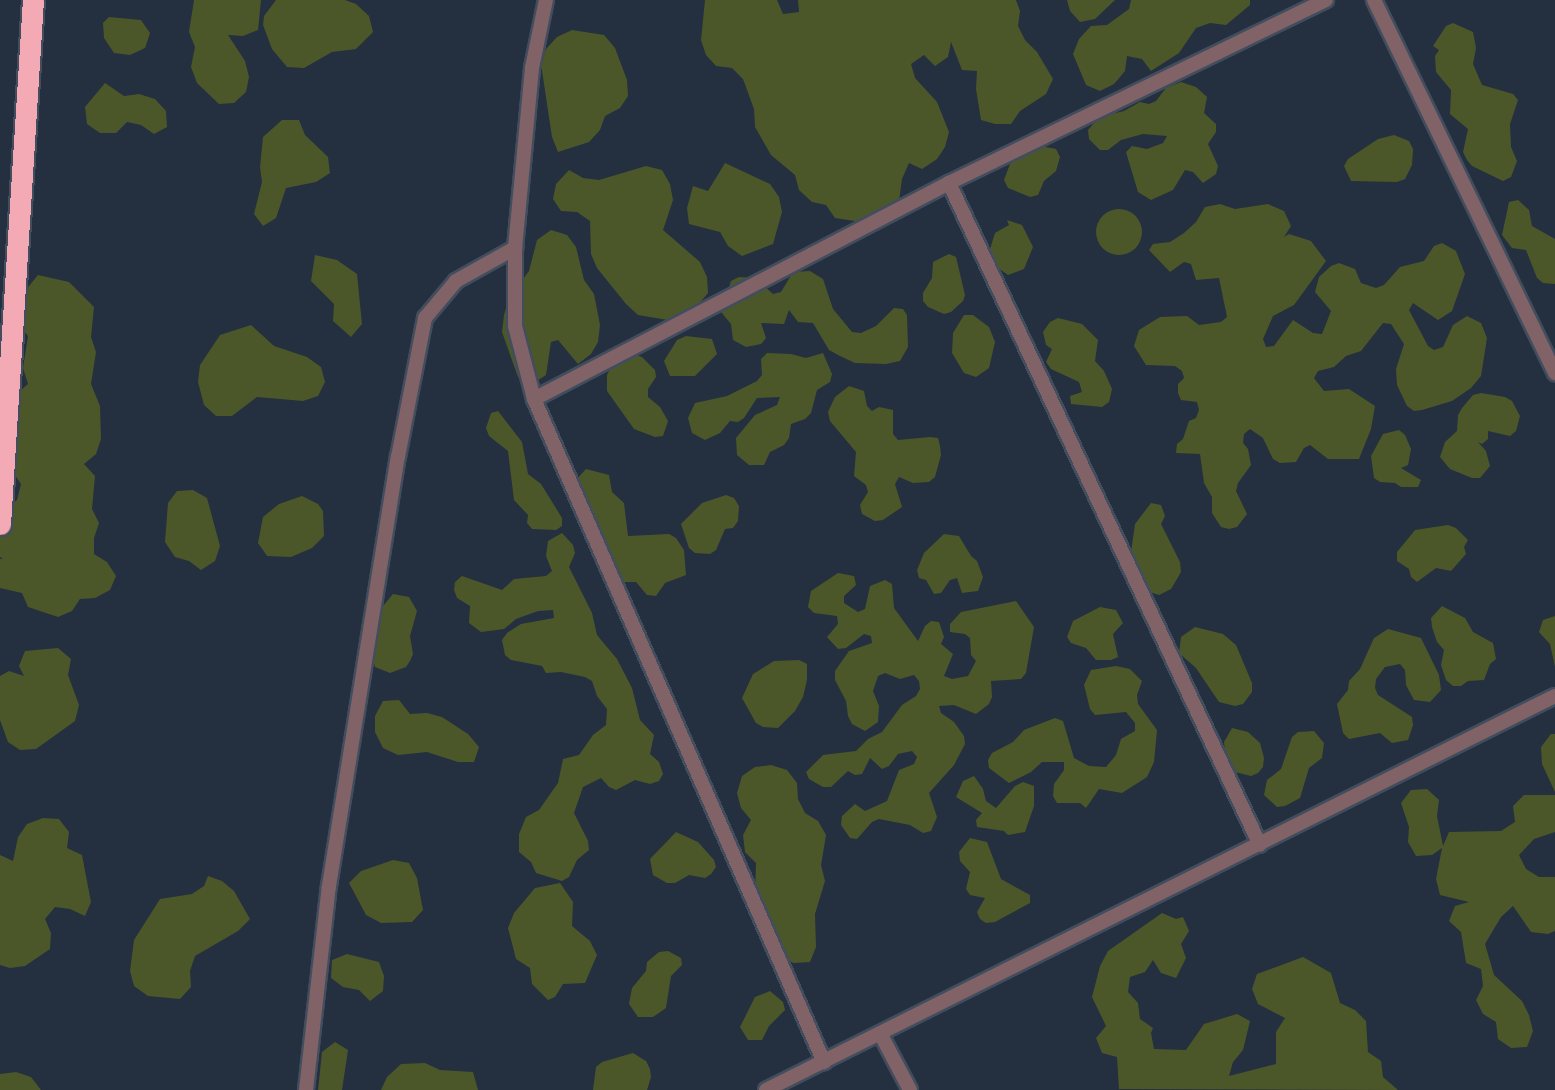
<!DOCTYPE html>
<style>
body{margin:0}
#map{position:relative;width:1555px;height:1090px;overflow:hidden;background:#242f40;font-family:Commissioner,sans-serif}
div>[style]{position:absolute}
.green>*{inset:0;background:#4c5729}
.round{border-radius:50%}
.roads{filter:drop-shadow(2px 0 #424d5d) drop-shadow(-2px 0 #424d5d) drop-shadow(0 2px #424d5d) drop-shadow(0 -2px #424d5d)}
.street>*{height:14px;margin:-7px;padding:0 7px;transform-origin:7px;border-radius:7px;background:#816367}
.highway>*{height:21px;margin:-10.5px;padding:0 10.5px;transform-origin:10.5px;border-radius:10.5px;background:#f3aab5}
span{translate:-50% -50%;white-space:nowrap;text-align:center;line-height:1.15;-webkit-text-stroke:7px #12171f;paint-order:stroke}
</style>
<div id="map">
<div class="green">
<div style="clip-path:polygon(194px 0,261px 0,258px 30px,243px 36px,228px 35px,245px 61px,249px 77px,246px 92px,234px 103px,219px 104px,197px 83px,191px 67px,195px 47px,189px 32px)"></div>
<div style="clip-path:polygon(276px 0,345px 0,356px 4px,369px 16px,373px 32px,356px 49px,332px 52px,304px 68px,287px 67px,272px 49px,263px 25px,264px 16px)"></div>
<div style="clip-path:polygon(705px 0,777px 0,783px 14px,799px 12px,798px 0,1016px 0,1020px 11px,1018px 26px,1025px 40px,1037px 52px,1053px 79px,1046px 94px,1020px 111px,1011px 124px,995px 124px,981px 120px,976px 89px,977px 71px,962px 70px,951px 42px,948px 57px,935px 66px,924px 55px,911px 64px,915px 78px,937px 102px,949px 132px,945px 147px,937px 159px,922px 169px,909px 163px,902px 179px,898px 209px,889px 223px,874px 224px,835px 218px,826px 205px,812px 202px,799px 190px,795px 175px,771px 155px,755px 127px,754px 109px,743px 79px,732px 68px,716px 66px,706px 55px,701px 40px)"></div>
<div style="clip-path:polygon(1067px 0,1115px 0,1095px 19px,1080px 22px,1070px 11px)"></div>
<div style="clip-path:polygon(1131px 0,1250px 0,1250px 5px,1226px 25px,1210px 23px,1196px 28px,1179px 53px,1151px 71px,1142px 59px,1127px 56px,1125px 71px,1114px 84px,1100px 91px,1086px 85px,1073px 54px,1079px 39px,1091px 26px,1107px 25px,1129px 9px)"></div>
<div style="clip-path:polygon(109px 17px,141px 20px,150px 33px,145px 48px,130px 55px,114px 53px,104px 38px,103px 23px)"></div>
<div style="clip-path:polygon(1453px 23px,1473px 32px,1476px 48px,1473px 64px,1482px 85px,1513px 94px,1518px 100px,1510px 124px,1511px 147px,1517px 161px,1511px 177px,1503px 181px,1472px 166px,1467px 160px,1463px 152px,1468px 129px,1450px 114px,1451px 90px,1436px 72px,1435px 56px,1439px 50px,1433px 46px,1446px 26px)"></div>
<div style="clip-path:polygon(572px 30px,604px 35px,615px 48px,627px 80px,628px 96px,620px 108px,605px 116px,600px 130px,589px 142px,558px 152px,552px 137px,541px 64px,546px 49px,557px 37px)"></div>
<div style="clip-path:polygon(1181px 82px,1196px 87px,1207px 97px,1204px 113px,1216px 124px,1216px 132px,1208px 144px,1218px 166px,1216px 174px,1203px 183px,1193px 172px,1185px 170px,1173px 190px,1151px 200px,1138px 192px,1126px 152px,1132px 146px,1147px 149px,1163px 143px,1167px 136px,1143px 134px,1121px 140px,1108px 150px,1100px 150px,1089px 139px,1088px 130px,1099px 117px,1124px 111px,1140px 102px,1149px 104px,1156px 101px,1166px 88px)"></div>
<div style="clip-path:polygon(105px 83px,124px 96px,139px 94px,155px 99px,166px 111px,167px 127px,154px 134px,141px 125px,127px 122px,116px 133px,100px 133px,87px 124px,85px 107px)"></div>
<div style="clip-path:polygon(282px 120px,299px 120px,305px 135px,328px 157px,330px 173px,316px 182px,286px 188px,276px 218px,263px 226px,254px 214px,262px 182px,260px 167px,263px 137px)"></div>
<div style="clip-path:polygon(1394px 135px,1409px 141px,1413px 149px,1412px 165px,1405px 179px,1397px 182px,1351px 181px,1344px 166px,1348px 159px,1378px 139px)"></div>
<div style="clip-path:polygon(1040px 146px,1056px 149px,1060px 157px,1056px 171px,1044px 181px,1038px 195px,1030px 197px,1008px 188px,1004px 180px,1010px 164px,1023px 152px)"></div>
<div style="clip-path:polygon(725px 163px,770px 184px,779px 197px,782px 212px,773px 244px,742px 256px,728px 246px,720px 232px,689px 224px,687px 208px,693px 186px,708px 191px)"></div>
<div style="clip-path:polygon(646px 166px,662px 170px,670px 184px,673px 200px,663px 230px,700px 262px,707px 277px,708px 293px,698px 305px,668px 320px,638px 315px,626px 304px,597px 268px,591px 254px,590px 221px,577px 212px,561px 211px,553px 199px,556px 184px,569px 170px,583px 178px,599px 180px)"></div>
<div style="clip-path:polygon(1518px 200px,1529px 210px,1532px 226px,1555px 239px,1555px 284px,1543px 283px,1537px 278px,1526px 250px,1512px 248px,1502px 235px,1509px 202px)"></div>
<div style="clip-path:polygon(1220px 204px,1235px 209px,1268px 204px,1284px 211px,1291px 226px,1284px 237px,1289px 234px,1311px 241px,1326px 261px,1294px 305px,1273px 316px,1263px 339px,1266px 347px,1274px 346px,1293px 320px,1313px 333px,1322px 334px,1331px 311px,1315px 292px,1319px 277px,1331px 266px,1339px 263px,1355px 269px,1361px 283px,1376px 288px,1384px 285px,1400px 267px,1424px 261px,1434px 246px,1442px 243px,1456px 251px,1465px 274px,1452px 311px,1438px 320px,1413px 303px,1409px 310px,1428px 346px,1434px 350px,1443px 347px,1453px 325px,1467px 316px,1481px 323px,1487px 338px,1481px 376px,1471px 388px,1452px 401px,1422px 410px,1414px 411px,1407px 406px,1397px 385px,1396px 369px,1404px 344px,1391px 324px,1383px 323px,1361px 351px,1346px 356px,1334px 367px,1318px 371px,1314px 378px,1324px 391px,1349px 389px,1375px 406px,1371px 429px,1359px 459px,1328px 459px,1310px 445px,1304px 448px,1296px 462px,1280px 463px,1273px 459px,1263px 438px,1250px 429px,1244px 434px,1243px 443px,1248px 449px,1251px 465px,1238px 483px,1236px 491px,1247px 514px,1237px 527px,1229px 529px,1221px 527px,1212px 513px,1212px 497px,1204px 483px,1200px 454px,1176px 453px,1177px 444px,1183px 439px,1189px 421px,1196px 418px,1199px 410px,1197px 402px,1181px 400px,1178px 393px,1178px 384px,1184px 378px,1182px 371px,1175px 366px,1146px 365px,1134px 346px,1139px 330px,1160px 317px,1187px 316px,1199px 325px,1221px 322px,1227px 317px,1219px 278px,1196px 280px,1191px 264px,1184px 262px,1170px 272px,1149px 250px,1153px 244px,1170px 242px,1184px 233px,1196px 222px,1205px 207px)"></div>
<div class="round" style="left:1096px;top:209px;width:46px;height:46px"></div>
<div style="clip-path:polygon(1007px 220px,1022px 225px,1033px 247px,1024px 269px,1008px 275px,994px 265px,990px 249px,995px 233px,1009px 225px)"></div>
<div style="clip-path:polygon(551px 230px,567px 235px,576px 247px,584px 280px,594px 294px,600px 325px,598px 342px,591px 354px,578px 364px,558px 340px,551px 342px,546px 375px,532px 384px,518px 377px,502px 332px,504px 315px,509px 298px,529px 271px,537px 240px)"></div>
<div style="clip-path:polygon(949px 254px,956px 257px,965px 295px,963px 301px,951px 312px,944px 314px,928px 307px,923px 301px,923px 293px,932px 278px,933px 262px)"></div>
<div style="clip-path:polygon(315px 255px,337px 260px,357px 274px,362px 324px,351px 337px,333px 321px,334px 304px,311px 281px)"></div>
<div style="clip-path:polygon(810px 271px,823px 279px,833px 309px,852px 332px,861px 333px,876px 326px,894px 308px,903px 309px,907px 315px,908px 347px,900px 361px,886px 364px,855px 363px,840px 356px,829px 350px,813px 323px,798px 322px,789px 310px,784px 324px,761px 323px,766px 338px,761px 344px,746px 347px,733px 340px,731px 324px,721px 312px,731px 281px,739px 277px,755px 278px,773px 294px,781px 292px,793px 272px)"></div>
<div style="clip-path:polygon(38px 275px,69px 282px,94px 307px,91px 337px,96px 352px,91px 384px,100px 406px,101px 439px,96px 454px,84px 464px,95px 476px,92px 509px,99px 523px,94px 538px,94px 554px,107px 562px,116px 576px,110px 590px,95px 598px,80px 599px,72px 611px,58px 617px,28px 607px,22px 593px,0 588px,0 559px,3px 559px,0 557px,0 514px,17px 500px,21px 484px,12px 471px,3px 406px,28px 384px,23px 368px,28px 336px,17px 323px,25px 291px)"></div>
<div style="clip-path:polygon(964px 315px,973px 315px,989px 327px,995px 342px,989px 368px,976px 377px,964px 373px,952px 353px,953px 333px)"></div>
<div style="clip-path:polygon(1058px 318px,1082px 324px,1098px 340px,1095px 361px,1104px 371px,1112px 389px,1109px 402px,1102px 407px,1071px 404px,1070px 396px,1082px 392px,1079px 382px,1051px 369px,1046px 362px,1052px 349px,1046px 345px,1043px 332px,1050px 322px)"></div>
<div style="clip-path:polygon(251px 325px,274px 346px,307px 357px,321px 367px,325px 382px,318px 396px,303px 401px,257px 397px,232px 416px,216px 416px,204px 405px,198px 382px,200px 365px,220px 335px)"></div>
<div style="clip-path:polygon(686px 336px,712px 339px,717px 354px,695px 376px,670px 376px,664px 361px,677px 340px)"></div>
<div style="clip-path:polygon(767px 353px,791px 354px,806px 358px,823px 353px,832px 374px,830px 382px,817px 390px,811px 413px,805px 419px,791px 424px,789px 438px,784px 445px,770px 452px,764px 465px,749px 465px,737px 455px,736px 438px,755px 415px,777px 405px,780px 397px,757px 398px,744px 418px,738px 422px,730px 421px,720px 433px,705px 440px,692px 433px,688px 418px,695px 403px,727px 396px,757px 381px,762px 375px,761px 359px)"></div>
<div style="clip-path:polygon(633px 354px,642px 357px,655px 370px,656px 377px,648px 389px,648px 397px,660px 407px,668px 421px,663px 436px,655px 437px,634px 429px,607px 391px,607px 375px,611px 367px,617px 360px)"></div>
<div style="clip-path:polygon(849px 386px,864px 391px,867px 406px,872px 411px,879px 407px,893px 410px,893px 434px,898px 440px,930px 437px,938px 438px,940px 446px,941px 455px,935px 477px,929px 482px,913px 483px,899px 477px,895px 484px,902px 507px,883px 520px,875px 521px,862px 514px,860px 505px,868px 492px,866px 485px,854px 476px,856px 452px,830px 421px,828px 412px,835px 397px)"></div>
<div style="clip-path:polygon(1481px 393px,1505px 397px,1512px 401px,1520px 416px,1516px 431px,1510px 436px,1488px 431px,1488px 439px,1482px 444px,1478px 442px,1486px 451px,1490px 466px,1480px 478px,1472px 478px,1450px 469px,1440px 457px,1445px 442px,1457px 431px,1458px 415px,1462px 408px,1473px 395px)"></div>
<div style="clip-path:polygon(498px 411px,522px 442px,528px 474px,541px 484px,562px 518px,562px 526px,556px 530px,532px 529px,527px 523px,528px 515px,514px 500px,508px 451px,489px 436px,486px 428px,491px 413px)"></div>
<div style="clip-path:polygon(1399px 430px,1405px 435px,1411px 449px,1408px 465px,1401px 468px,1421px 480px,1418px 487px,1401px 487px,1395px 483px,1380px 482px,1374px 478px,1371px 456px,1383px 434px)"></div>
<div style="clip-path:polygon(586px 469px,609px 475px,612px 492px,624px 503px,628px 536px,669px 534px,676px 538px,684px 550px,686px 575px,665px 583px,656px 596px,647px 595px,636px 582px,623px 582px,575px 481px)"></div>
<div style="clip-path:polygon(193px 490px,207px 498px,220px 546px,215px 561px,201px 570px,189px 561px,175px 557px,165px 542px,168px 503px,177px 491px)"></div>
<div style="clip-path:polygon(726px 495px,734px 498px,739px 506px,738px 521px,733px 528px,725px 529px,716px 550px,710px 554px,695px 553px,689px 548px,681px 524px,702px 503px)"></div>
<div style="clip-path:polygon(302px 496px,318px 504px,323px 511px,324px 536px,312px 548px,291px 557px,267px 556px,258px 543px,263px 517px,279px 504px)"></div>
<div style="clip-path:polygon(1151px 503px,1161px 505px,1165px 516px,1161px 524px,1180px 562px,1181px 572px,1177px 579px,1171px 589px,1159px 595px,1146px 591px,1130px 559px,1135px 524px)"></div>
<div style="clip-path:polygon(1448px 525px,1456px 528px,1468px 540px,1464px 547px,1466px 554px,1451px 571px,1436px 568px,1417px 582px,1411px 577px,1409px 569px,1397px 561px,1397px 552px,1415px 530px)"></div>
<div style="clip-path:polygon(562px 533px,573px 545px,575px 553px,569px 567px,592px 613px,597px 635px,617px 659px,632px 688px,640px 720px,654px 735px,650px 754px,659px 762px,663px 774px,659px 781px,650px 784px,635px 780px,616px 790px,609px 787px,601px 778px,583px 787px,574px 813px,588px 841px,589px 850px,577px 860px,569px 877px,562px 881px,536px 873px,531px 862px,519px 852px,519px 834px,526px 817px,539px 810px,558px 783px,563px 759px,579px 755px,593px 735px,606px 725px,607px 709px,597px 696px,592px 681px,585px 677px,561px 672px,546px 673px,542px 666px,511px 660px,505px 655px,502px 640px,507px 633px,521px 624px,554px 618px,553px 610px,538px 611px,516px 619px,504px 629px,481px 632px,469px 623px,470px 606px,457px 598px,454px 590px,455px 582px,462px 576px,502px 590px,514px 579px,546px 576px,552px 571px,546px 556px,548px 541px)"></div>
<div style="clip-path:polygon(944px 534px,959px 536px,971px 556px,977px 561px,983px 577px,978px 591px,962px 593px,957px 578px,950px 580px,941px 593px,934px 594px,926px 580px,919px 578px,917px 570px,924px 553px)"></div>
<div style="clip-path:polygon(838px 573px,854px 576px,856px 585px,844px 596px,844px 603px,858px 612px,865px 609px,870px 586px,885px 580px,892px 584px,894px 608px,918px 641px,925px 626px,931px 621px,939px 622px,944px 637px,941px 644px,953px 654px,944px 676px,952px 679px,968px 676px,976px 661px,971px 655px,970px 638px,965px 634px,950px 632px,950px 624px,961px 612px,1016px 601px,1034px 627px,1026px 673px,1021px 679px,991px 681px,992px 697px,989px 704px,976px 714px,954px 705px,939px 706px,941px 713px,954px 722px,964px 736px,965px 744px,954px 765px,929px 793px,937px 817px,931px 831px,923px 833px,910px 825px,879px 819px,872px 822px,857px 839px,850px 838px,841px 825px,842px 816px,855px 804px,865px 811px,887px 801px,899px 770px,914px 764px,917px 757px,912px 751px,898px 754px,889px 766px,882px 769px,870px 758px,862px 774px,855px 775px,848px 771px,831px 787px,823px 787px,809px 779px,806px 772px,823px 755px,856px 751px,868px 739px,882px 732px,902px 705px,916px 696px,920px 689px,919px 681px,914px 675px,900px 679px,885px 673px,878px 676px,873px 691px,879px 706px,878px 722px,865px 731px,852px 724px,848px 716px,846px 701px,835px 680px,835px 671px,849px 651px,872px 643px,871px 636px,864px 634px,846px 648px,838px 649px,827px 637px,838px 624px,837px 616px,814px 613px,808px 607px,811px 591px)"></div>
<div style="clip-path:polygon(393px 594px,409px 597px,417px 611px,410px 636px,413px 654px,410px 661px,406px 667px,390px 673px,375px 667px,368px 642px,383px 606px)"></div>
<div style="clip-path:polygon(1442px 606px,1465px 618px,1473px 632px,1493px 643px,1496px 659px,1490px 664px,1484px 680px,1468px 681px,1461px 686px,1453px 686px,1446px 680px,1441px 665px,1444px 650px,1437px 642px,1432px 627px,1431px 618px)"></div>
<div style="clip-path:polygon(1100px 607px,1116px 610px,1123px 623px,1113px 634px,1118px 657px,1111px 660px,1096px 660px,1086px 648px,1071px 643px,1067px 637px,1073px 621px)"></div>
<div style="clip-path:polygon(1555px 616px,1555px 667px,1550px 644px,1539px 632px,1543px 620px)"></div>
<div style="clip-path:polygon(1195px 627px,1223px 634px,1236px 645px,1252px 683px,1252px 692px,1243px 704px,1235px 706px,1219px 702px,1196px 668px,1179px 653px,1181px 637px)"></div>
<div style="clip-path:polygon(1388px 629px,1421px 638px,1439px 675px,1441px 690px,1430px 702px,1414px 700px,1406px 685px,1405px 670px,1400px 664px,1385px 667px,1376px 679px,1375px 688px,1378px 695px,1412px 717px,1413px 725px,1408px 740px,1392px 743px,1380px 733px,1349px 739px,1343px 733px,1337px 704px,1348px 690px,1349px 681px,1360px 669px,1374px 638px)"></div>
<div style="clip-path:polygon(58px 648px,71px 659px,68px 675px,79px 705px,75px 721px,36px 749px,20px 750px,8px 742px,0 720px,0 676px,9px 671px,24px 676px,19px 666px,25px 651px)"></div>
<div style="clip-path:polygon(799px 660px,807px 664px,807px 680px,803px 697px,795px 711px,778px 728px,763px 727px,756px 723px,742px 698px,753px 674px,774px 661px)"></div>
<div style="clip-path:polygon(1116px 666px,1130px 669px,1142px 681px,1137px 695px,1138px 704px,1157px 730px,1154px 762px,1147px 777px,1122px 793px,1099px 789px,1086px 808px,1080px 803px,1057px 803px,1053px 796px,1054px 784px,1064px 770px,1064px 762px,1042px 762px,1031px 772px,1009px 783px,989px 768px,988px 760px,992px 753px,1013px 742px,1024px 730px,1055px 718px,1063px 721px,1074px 758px,1089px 766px,1106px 767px,1116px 755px,1121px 739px,1135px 731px,1135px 723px,1126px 712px,1095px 715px,1090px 709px,1084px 685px,1091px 670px)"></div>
<div style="clip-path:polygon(399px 700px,410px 714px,427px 713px,442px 717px,468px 734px,479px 747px,474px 762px,458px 762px,427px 752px,398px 755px,383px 748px,375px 732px,375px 716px,383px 701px)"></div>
<div style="clip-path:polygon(1232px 728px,1248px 732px,1260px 743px,1264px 758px,1263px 767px,1258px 773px,1251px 776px,1235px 772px,1226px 758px,1224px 742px)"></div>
<div style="clip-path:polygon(1314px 731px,1324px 743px,1322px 758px,1309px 768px,1300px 798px,1285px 806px,1277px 807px,1264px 795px,1267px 780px,1281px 769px,1292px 737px,1298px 732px)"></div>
<div style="clip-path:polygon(1551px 734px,1555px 734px,1555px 792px,1542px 764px,1541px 747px)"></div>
<div style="clip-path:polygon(771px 765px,787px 770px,797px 783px,798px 799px,805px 813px,818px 821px,826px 835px,821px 865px,825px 881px,815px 914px,816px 947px,810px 962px,794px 963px,765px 952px,754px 923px,760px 907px,755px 894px,756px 863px,745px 852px,743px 835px,751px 820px,741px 808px,737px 793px,742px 776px,755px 767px)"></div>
<div style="clip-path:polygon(974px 776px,983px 789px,986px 801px,996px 808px,1015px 786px,1023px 782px,1034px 786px,1034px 806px,1025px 832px,1008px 835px,1004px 831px,977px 827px,976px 820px,982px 813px,956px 797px,963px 781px)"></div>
<div style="clip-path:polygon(1427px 789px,1439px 800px,1437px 816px,1443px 846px,1449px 832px,1501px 831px,1515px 822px,1513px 806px,1524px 795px,1555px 795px,1555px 832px,1534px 839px,1519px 855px,1526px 869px,1539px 877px,1555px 877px,1555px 931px,1548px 934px,1531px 932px,1513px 906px,1501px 917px,1485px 944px,1494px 975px,1522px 1001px,1529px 1015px,1533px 1031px,1527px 1047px,1511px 1048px,1498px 1039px,1496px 1022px,1483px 1014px,1476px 1000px,1483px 986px,1481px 969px,1466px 963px,1461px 932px,1449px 921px,1455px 906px,1469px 902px,1440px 895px,1436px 879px,1442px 848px,1432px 855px,1416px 856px,1408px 842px,1409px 827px,1401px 803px,1411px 790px)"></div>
<div style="clip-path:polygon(43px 818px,59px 819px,69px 832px,67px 848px,82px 855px,91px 902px,85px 916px,70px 909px,55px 907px,45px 919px,51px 933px,50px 949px,25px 966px,10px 968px,0 965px,0 855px,13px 861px,18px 837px,27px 824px)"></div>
<div style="clip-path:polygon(676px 832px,698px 842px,714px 860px,716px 867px,711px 874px,705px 878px,689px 875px,675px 883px,667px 883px,653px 875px,650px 859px)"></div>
<div style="clip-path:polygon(970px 838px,987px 842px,1001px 879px,1030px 895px,1030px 903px,995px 922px,986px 923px,980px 919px,977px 912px,985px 898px,970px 895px,966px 889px,970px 872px,960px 861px,959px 852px)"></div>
<div style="clip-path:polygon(393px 860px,409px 863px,417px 878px,423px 910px,412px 922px,381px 923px,366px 915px,349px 883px,361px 871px)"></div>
<div style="clip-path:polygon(208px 876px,222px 881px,234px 891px,250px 919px,238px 931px,195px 956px,190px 971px,191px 987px,180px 999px,148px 996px,134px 986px,130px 971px,134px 940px,160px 899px,192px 894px,204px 886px)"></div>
<div style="clip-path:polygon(560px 883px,573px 902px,572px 926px,590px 941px,597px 955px,585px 983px,563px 984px,555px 997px,548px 1000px,532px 984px,530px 968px,516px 959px,508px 928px,514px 913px,535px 888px)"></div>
<div style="clip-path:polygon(1162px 913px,1176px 919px,1183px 917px,1189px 931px,1181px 944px,1186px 958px,1176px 978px,1161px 973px,1153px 960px,1145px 972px,1130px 977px,1128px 992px,1138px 1003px,1140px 1019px,1153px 1028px,1151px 1033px,1154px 1049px,1186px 1050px,1204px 1024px,1237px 1014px,1250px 1021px,1243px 1050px,1233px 1062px,1229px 1076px,1276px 1064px,1276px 1032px,1285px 1018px,1258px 1004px,1252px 989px,1257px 974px,1303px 957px,1331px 973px,1340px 1003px,1355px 1010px,1366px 1021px,1368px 1052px,1381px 1061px,1383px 1077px,1398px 1090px,1119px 1089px,1117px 1057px,1102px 1053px,1096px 1038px,1106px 1026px,1092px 997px,1100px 966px,1108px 951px)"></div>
<div style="clip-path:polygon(668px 951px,681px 958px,682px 965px,671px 976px,666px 1008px,653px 1017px,638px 1017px,629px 1004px,632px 988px,646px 971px,647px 962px,659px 952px)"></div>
<div style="clip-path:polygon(347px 954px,379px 962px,384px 976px,383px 991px,370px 1001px,359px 990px,343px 987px,331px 978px,332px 960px)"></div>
<div style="clip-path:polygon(770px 991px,783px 1002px,785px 1010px,769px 1026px,762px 1040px,748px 1040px,740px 1027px,755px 997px)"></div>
<div style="clip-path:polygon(335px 1042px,348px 1050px,342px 1090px,318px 1090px,322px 1052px)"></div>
<div style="clip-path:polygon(633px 1053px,646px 1061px,650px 1069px,651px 1077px,647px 1090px,593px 1090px,596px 1067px,602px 1062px)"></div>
<div style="clip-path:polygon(425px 1063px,440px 1070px,473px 1072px,478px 1090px,381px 1090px,387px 1077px,401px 1064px)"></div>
<div style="clip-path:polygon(16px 1072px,31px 1077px,41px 1090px,0 1090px,0 1074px)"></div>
</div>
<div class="roads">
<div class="street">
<div style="left:1374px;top:0;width:415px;rotate:64.1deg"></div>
<div style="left:949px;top:183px;width:731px;rotate:64.84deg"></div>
<div style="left:515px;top:248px;width:78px;rotate:90deg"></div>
<div style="left:515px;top:326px;width:75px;rotate:75.4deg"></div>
<div style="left:534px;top:399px;width:724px;rotate:66.38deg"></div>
<div style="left:534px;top:399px;width:468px;rotate:-27.5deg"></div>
<div style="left:949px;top:183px;width:419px;rotate:-25.9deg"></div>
<div style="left:881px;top:1035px;width:62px;rotate:62.2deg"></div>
<div style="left:306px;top:1090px;width:205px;rotate:-83.6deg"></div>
<div style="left:329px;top:886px;width:435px;rotate:-80.9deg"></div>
<div style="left:398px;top:457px;width:142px;rotate:-79deg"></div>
<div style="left:425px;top:318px;width:48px;rotate:-50deg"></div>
<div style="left:456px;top:281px;width:68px;rotate:-29.2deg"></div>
<div style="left:515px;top:248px;width:181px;rotate:-84.6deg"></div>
<div style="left:532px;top:68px;width:69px;rotate:-78.4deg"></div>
<div style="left:766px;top:1090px;width:882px;rotate:-26.54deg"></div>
</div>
<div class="highway">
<div style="left:0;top:524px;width:525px;rotate:-86.4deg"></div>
</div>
</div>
</div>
